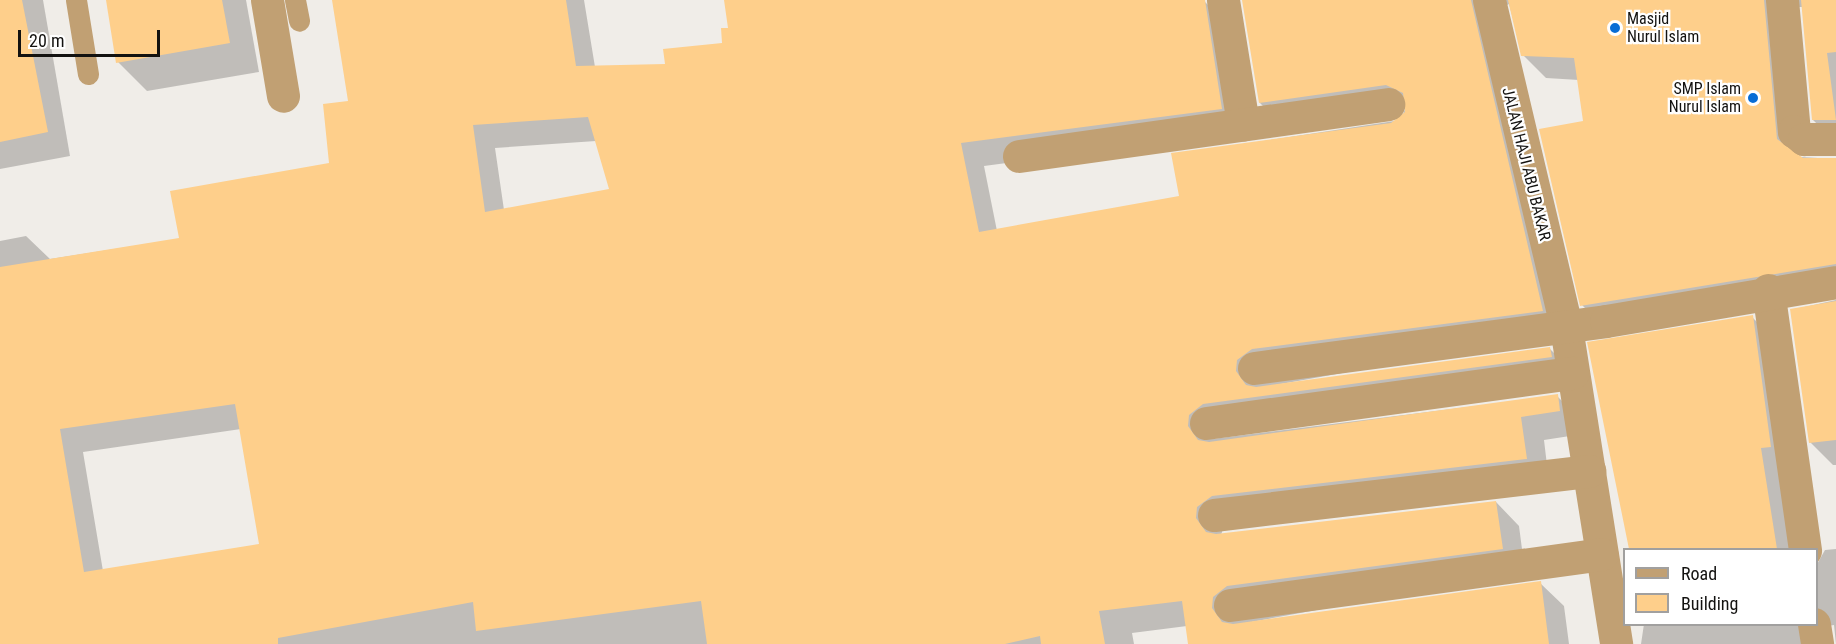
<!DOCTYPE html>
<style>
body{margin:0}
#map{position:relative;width:1836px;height:644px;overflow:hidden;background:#f0ede8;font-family:"Roboto Condensed",sans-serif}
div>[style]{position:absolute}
.shadow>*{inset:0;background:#0003}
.building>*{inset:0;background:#fecf8b}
.lane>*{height:21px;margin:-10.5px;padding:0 10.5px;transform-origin:10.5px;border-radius:10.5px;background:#c1a073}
.street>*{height:33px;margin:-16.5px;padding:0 16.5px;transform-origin:16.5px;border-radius:16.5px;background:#c1a073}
.dots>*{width:16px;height:16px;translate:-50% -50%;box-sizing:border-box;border:3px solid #fff;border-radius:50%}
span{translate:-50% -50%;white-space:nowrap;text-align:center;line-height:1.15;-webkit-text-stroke:4.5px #fff;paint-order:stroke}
.poi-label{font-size:16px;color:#131210}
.left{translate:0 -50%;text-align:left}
.right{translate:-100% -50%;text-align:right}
.street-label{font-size:16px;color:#131210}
.legend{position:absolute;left:1623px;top:548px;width:195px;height:78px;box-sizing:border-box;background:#fff;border:2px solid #a1a09f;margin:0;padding:8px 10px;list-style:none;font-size:18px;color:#131210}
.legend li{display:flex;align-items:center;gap:12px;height:30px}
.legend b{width:30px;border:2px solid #a1a09f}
.scale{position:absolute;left:18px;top:30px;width:142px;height:27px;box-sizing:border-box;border:3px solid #131210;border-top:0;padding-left:8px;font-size:18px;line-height:21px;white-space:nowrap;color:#131210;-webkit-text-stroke:4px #fff;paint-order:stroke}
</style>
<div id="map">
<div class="shadow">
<div style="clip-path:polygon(0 0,43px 0,70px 156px,0 169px)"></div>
<div style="clip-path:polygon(107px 0,246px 0,259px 72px,147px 91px,118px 62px)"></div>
<div style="clip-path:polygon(evenodd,334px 0,584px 0,595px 67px,667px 66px,724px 44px,730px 29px,726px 0,1204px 1px,1228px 25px,1244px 131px,984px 166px,997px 231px,1181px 197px,1173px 155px,1401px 120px,1405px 109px,1283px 126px,1260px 103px,1243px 0,1836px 0,1836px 142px,1813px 120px,1803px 7px,1795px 7px,1786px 26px,1800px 157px,1836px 159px,1836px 290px,1605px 328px,1582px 305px,1584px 123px,1579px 80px,1546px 78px,1523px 55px,1509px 4px,1499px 10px,1565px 333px,1259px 388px,1550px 349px,1573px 372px,1227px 427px,1212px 439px,1557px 396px,1580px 419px,1583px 434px,1544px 440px,1549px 482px,1225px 523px,1221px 535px,1496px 502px,1519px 526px,1525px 572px,1235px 625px,1540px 583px,1564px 606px,1569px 644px,1189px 644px,1187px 626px,1132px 633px,1134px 644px,0 644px,0 241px,26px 236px,50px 259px,180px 239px,331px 164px,350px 102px,334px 0,596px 141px,611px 190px,504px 210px,495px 148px,596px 141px,334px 0,241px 429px,261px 545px,103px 571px,83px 452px,241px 429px)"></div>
<div style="clip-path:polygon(1836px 300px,1836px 465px,1833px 465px,1810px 442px,1791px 310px)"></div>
<div style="clip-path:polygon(1752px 317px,1770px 335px,1792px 550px,1634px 550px,1589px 344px)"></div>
<div style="clip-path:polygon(1836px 549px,1836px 644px,1834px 625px,1821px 627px,1814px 644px,1641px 644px,1644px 624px,1816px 624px,1816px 566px,1825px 550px)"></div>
</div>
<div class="building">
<div style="clip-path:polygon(0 0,22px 0,48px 132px,0 142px)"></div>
<div style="clip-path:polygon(106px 0,222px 0,230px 43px,116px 63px)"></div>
<div style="clip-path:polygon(evenodd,332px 0,566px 0,576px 66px,665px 64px,663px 49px,722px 43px,721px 28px,728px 28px,724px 0,1205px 0,1222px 109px,961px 143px,979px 232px,1179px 196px,1171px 153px,1391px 123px,1405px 112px,1403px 93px,1386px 85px,1259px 103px,1242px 0,1471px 0,1543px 311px,1252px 349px,1237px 360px,1236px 371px,1246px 385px,1256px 387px,1550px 347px,1552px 357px,1203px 404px,1189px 415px,1188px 426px,1198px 440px,1209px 442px,1558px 394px,1560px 411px,1521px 417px,1527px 459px,1212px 496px,1197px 507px,1196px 518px,1206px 532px,1216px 534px,1496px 501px,1503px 549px,1227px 586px,1213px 597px,1212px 608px,1222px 622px,1233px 624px,1541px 581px,1549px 644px,1188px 644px,1182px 601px,1099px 611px,1105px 644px,1041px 644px,1040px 636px,1005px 644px,707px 644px,701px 601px,476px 631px,473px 602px,278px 638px,278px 644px,0 644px,0 267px,179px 238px,170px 191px,329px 163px,323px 104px,348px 101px,332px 0,588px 117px,609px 189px,485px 212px,473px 125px,588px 117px,332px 0,235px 404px,259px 544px,84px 572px,60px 429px,235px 404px)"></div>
<div style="clip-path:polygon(1508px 0,1764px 0,1777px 139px,1803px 158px,1836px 158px,1836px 264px,1580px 306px,1539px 129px,1583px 121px,1574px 58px,1521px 56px)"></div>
<div style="clip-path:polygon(1801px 0,1836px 0,1836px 52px,1827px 53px,1836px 120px,1812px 120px)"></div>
<div style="clip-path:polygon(1836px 301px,1836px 440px,1809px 443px,1790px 309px)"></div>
<div style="clip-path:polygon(1753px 315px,1771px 447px,1761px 448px,1777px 549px,1629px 549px,1587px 342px)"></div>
</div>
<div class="lane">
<div style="left:76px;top:0;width:75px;rotate:80.8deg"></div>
<div style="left:295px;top:0;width:21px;rotate:79deg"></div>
</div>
<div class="street">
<div style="left:267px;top:0;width:97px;rotate:80.5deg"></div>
<div style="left:1223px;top:0;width:126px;rotate:80.8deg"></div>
<div style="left:1489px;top:0;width:336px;rotate:76.7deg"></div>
<div style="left:1566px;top:327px;width:321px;rotate:81deg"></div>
<div style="left:1782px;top:0;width:132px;rotate:84.8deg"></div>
<div style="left:1794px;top:131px;width:13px;rotate:39deg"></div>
<div style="left:1804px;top:139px;width:32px"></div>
<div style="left:1019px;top:156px;width:373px;rotate:-8deg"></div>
<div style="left:1768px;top:290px;width:263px;rotate:81.9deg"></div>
<div style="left:1254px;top:368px;width:355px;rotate:-7.6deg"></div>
<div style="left:1606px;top:321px;width:233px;rotate:-9.6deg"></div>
<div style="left:1206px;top:423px;width:370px;rotate:-7.8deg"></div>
<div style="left:1214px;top:515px;width:378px;rotate:-6.7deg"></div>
<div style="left:1230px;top:605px;width:375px;rotate:-7.8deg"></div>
<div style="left:1814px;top:624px;width:20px;rotate:81deg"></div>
</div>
<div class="dots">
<div style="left:1615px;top:28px;background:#086dd5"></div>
<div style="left:1753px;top:98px;background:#086dd5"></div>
</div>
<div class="poi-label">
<span class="left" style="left:1627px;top:28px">Masjid<br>Nurul Islam</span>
<span class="right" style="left:1741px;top:98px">SMP Islam<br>Nurul Islam</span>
</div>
<div class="street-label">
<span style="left:1526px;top:164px;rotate:76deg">JALAN HAJI ABU BAKAR</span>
</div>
<ul class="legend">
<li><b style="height:8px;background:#c1a073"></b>Road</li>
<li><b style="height:16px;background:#fecf8b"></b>Building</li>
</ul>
<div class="scale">20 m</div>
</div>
